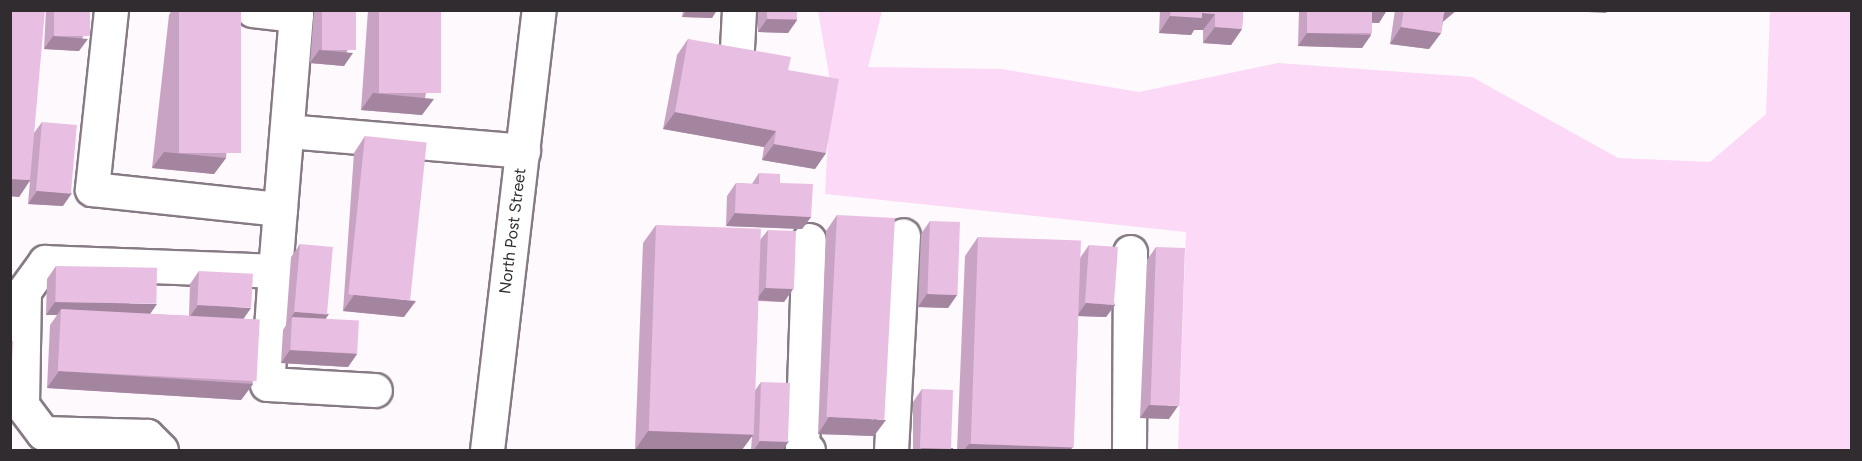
<!DOCTYPE html>
<style>
body{margin:0}
#map{position:relative;width:1862px;height:461px;overflow:hidden;background:#fef9fd;font-family:Figtree,sans-serif}
div>[style]{position:absolute}
.green>*{inset:0;background:#fcd9f7}
.roads{filter:drop-shadow(2px 0 #867a84) drop-shadow(-2px 0 #867a84) drop-shadow(0 2px #867a84) drop-shadow(0 -2px #867a84)}
.minor>*{height:33px;margin:-16.5px;padding:0 16.5px;transform-origin:16.5px;border-radius:16.5px;background:#fff}
.wall>*{inset:0;background:#c8a3c3}
.shaded-wall>*{inset:0;background:#a3859f;transform-origin:0 0}
.building>*{inset:0;background:#e9bee3;transform-origin:0 0}
span{translate:-50% -50%;white-space:nowrap;text-align:center;line-height:1.15;-webkit-text-stroke:4.5px #fff;paint-order:stroke}
.street-label{font-size:16px;color:#312c30}
.frame{position:absolute;inset:0;border:12px solid #312c30;pointer-events:none}
</style>
<div id="map">
<div class="green">
<div style="clip-path:polygon(818px 11px,882px 11px,868px 67px,1001px 69px,1139px 92px,1278px 63px,1472px 77px,1618px 158px,1710px 162px,1766px 114px,1770px 11px,1851px 11px,1851px 450px,1178px 450px,1186px 232px,825px 194px,831px 86px)"></div>
</div>
<div class="roads">
<div class="minor">
<div style="left:111px;top:10px;width:180px;rotate:96.1deg"></div>
<div style="left:92px;top:189px;width:189px;rotate:6.1deg"></div>
<div style="left:280px;top:209px;width:195px;rotate:-85.3deg"></div>
<div style="left:296px;top:15px;width:44px;rotate:-173.5deg"></div>
<div style="left:737px;top:48px;width:38px;rotate:-87deg"></div>
<div style="left:287px;top:131px;width:237px;rotate:4.8deg"></div>
<div style="left:275px;top:271px;width:113px;rotate:94deg"></div>
<div style="left:267px;top:384px;width:108px;rotate:3.2deg"></div>
<div style="left:161px;top:450px;width:20px;rotate:-135deg"></div>
<div style="left:147px;top:436px;width:104px;rotate:-178.3deg"></div>
<div style="left:43px;top:433px;width:35px;rotate:-127deg"></div>
<div style="left:22px;top:405px;width:114px;rotate:-89deg"></div>
<div style="left:24px;top:291px;width:36px;rotate:-54deg"></div>
<div style="left:45px;top:262px;width:230px;rotate:2.2deg"></div>
<div style="left:275px;top:271px;width:62px;rotate:-85.4deg"></div>
<div style="left:487px;top:450px;width:443px;rotate:-83.3deg"></div>
<div style="left:808px;top:450px;width:6px;rotate:-162deg"></div>
<div style="left:802px;top:448px;width:208px;rotate:-88.1deg"></div>
<div style="left:891px;top:450px;width:215px;rotate:-86.8deg"></div>
<div style="left:1129px;top:450px;width:198px;rotate:-89.7deg"></div>
</div>
</div>
<div class="wall">
<div style="clip-path:polygon(10px 10px,34px 133px,42px 122px,63px 206px,28px 204px,30px 181px,19px 197px,10px 196px)"></div>
<div style="clip-path:polygon(46px 10px,90px 10px,79px 51px,44px 49px)"></div>
<div style="clip-path:polygon(172px 10px,241px 10px,226px 158px,214px 174px,152px 168px,169px 15px)"></div>
<div style="clip-path:polygon(314px 10px,356px 10px,344px 66px,310px 63px)"></div>
<div style="clip-path:polygon(368px 10px,441px 10px,422px 115px,361px 110px)"></div>
<div style="clip-path:polygon(683px 10px,717px 10px,712px 18px,682px 17px)"></div>
<div style="clip-path:polygon(758px 10px,797px 10px,797px 20px,788px 33px,758px 32px)"></div>
<div style="clip-path:polygon(1160px 10px,1243px 10px,1242px 29px,1231px 45px,1203px 43px,1203px 30px,1194px 30px,1191px 35px,1159px 33px)"></div>
<div style="clip-path:polygon(1299px 10px,1387px 10px,1379px 23px,1372px 23px,1371px 35px,1362px 48px,1298px 46px)"></div>
<div style="clip-path:polygon(1395px 10px,1457px 10px,1443px 22px,1441px 33px,1429px 49px,1390px 44px)"></div>
<div style="clip-path:polygon(688px 39px,788px 70px,826px 153px,815px 169px,762px 160px,764px 147px,663px 129px,677px 55px)"></div>
<div style="clip-path:polygon(365px 136px,404px 317px,343px 311px,354px 153px)"></div>
<div style="clip-path:polygon(759px 173px,780px 183px,811px 217px,802px 229px,726px 226px,727px 196px,736px 183px,752px 184px)"></div>
<div style="clip-path:polygon(837px 215px,874px 436px,818px 434px,826px 231px)"></div>
<div style="clip-path:polygon(930px 221px,957px 295px,948px 308px,918px 307px,921px 234px)"></div>
<div style="clip-path:polygon(656px 225px,760px 240px,768px 230px,793px 289px,784px 302px,758px 301px,754px 392px,761px 382px,783px 450px,751px 450px,752px 437px,635px 450px,643px 243px)"></div>
<div style="clip-path:polygon(978px 237px,1080px 258px,1089px 245px,1115px 305px,1106px 317px,1078px 316px,1073px 447px,1070px 450px,957px 450px,965px 256px)"></div>
<div style="clip-path:polygon(300px 244px,326px 319px,357px 354px,348px 367px,281px 363px,283px 330px,286px 325px,291px 257px)"></div>
<div style="clip-path:polygon(1156px 247px,1169px 419px,1140px 418px,1147px 260px)"></div>
<div style="clip-path:polygon(56px 266px,150px 314px,189px 316px,190px 284px,199px 271px,243px 319px,253px 384px,241px 400px,47px 388px,50px 325px,57px 315px,46px 315px,47px 279px)"></div>
<div style="clip-path:polygon(922px 389px,951px 450px,913px 450px,913px 402px)"></div>
</div>
<div class="shaded-wall">
<div style="clip-path:polygon(687px 10px,717px 10px,712px 18px,682px 17px)"></div>
<div style="clip-path:polygon(1372px 10px,1387px 10px,1379px 23px,1363px 22px)"></div>
<div style="clip-path:polygon(1447px 10px,1457px 10px,1432px 30px,1444px 13px)"></div>
<div style="clip-path:polygon(1550px 10px,1608px 10px,1606px 13px)"></div>
<div style="clip-path:polygon(1202px 13px,1215px 14px,1203px 30px,1194px 30px,1191px 35px,1159px 33px,1170px 16px)"></div>
<div style="clip-path:polygon(767px 19px,797px 20px,788px 33px,758px 32px)"></div>
<div style="clip-path:polygon(1215px 27px,1242px 29px,1231px 45px,1203px 43px)"></div>
<div style="clip-path:polygon(1401px 27px,1441px 33px,1429px 49px,1390px 44px)"></div>
<div style="clip-path:polygon(1307px 33px,1371px 35px,1362px 48px,1298px 46px)"></div>
<div style="clip-path:polygon(53px 36px,88px 39px,79px 51px,44px 49px)"></div>
<div style="clip-path:polygon(319px 50px,353px 53px,344px 66px,310px 63px)"></div>
<div style="clip-path:polygon(373px 93px,434px 99px,422px 115px,361px 110px)"></div>
<div style="clip-path:polygon(675px 112px,776px 131px,764px 147px,663px 129px)"></div>
<div style="clip-path:polygon(774px 144px,826px 153px,815px 169px,762px 160px)"></div>
<div style="clip-path:polygon(164px 152px,226px 158px,214px 174px,152px 168px)"></div>
<div style="clip-path:polygon(10px 179px,30px 180px,19px 197px,10px 196px)"></div>
<div style="clip-path:polygon(37px 191px,72px 193px,63px 206px,28px 204px)"></div>
<div style="clip-path:polygon(735px 213px,811px 217px,802px 229px,726px 226px)"></div>
<div style="clip-path:polygon(765px 288px,793px 289px,784px 302px,756px 300px)"></div>
<div style="clip-path:polygon(927px 294px,957px 295px,948px 308px,918px 307px)"></div>
<div style="clip-path:polygon(354px 295px,416px 301px,404px 317px,343px 311px)"></div>
<div style="clip-path:polygon(55px 302px,157px 304px,148px 317px,61px 309px,57px 315px,46px 315px)"></div>
<div style="clip-path:polygon(1086px 303px,1115px 305px,1106px 317px,1077px 316px)"></div>
<div style="clip-path:polygon(198px 305px,251px 308px,242px 321px,189px 318px)"></div>
<div style="clip-path:polygon(295px 312px,329px 314px,320px 327px,292px 317px,286px 325px)"></div>
<div style="clip-path:polygon(290px 350px,357px 354px,348px 367px,281px 363px)"></div>
<div style="clip-path:polygon(59px 371px,253px 384px,241px 400px,47px 388px)"></div>
<div style="clip-path:polygon(1149px 405px,1178px 406px,1169px 419px,1140px 418px)"></div>
<div style="clip-path:polygon(829px 417px,886px 420px,874px 436px,818px 434px)"></div>
<div style="clip-path:polygon(648px 431px,753px 435px,742px 450px,635px 450px)"></div>
<div style="clip-path:polygon(760px 441px,789px 441px,783px 450px,754px 450px)"></div>
<div style="clip-path:polygon(969px 444px,1073px 447px,1070px 450px,964px 450px)"></div>
<div style="left:922px;top:448px;width:31px;height:3px"></div>
</div>
<div class="building">
<div style="clip-path:polygon(10px 10px,45px 10px,30px 180px,10px 179px)"></div>
<div style="left:54px;top:10px;width:36px;height:26px"></div>
<div style="left:179px;top:10px;width:62px;height:143px"></div>
<div style="left:322px;top:10px;width:34px;height:40px"></div>
<div style="left:379px;top:10px;width:62px;height:83px"></div>
<div style="left:767px;top:10px;width:30px;height:9px"></div>
<div style="clip-path:polygon(1171px 10px,1243px 10px,1242px 29px,1215px 27px,1215px 14px,1202px 13px,1202px 18px,1170px 16px)"></div>
<div style="left:1307px;top:10px;width:65px;height:23px"></div>
<div style="clip-path:polygon(1404px 10px,1447px 10px,1444px 13px,1441px 33px,1401px 27px)"></div>
<div style="clip-path:polygon(688px 39px,791px 57px,788px 70px,839px 79px,826px 153px,774px 144px,776px 131px,675px 112px)"></div>
<div style="left:42px;top:122px;width:35px;height:69px;rotate:5deg"></div>
<div style="left:365px;top:136px;width:62px;height:159px;rotate:6deg"></div>
<div style="clip-path:polygon(759px 173px,780px 174px,780px 183px,813px 184px,811px 217px,735px 213px,736px 183px,759px 184px)"></div>
<div style="left:837px;top:215px;width:58px;height:202px;rotate:3deg"></div>
<div style="left:930px;top:221px;width:30px;height:73px;rotate:2deg"></div>
<div style="left:656px;top:225px;width:105px;height:206px;rotate:2deg"></div>
<div style="left:768px;top:230px;width:28px;height:58px;rotate:2deg"></div>
<div style="left:978px;top:237px;width:103px;height:207px;rotate:2deg"></div>
<div style="left:300px;top:244px;width:33px;height:68px;rotate:5deg"></div>
<div style="left:1089px;top:245px;width:29px;height:58px;rotate:4deg"></div>
<div style="left:1156px;top:247px;width:29px;height:158px;rotate:2deg"></div>
<div style="left:56px;top:266px;width:101px;height:36px;rotate:1deg"></div>
<div style="left:199px;top:271px;width:54px;height:34px;rotate:3deg"></div>
<div style="left:61px;top:309px;width:199px;height:62px;rotate:3deg"></div>
<div style="left:292px;top:317px;width:67px;height:33px;rotate:3deg"></div>
<div style="clip-path:polygon(10px 341px,13px 341px,10px 400px)"></div>
<div style="left:761px;top:382px;width:29px;height:59px;rotate:2deg"></div>
<div style="left:922px;top:389px;width:31px;height:59px;rotate:2deg"></div>
</div>
<div class="street-label">
<span style="left:513px;top:231px;rotate:-83deg">North Post Street</span>
</div>
<div class="frame"></div>
</div>
